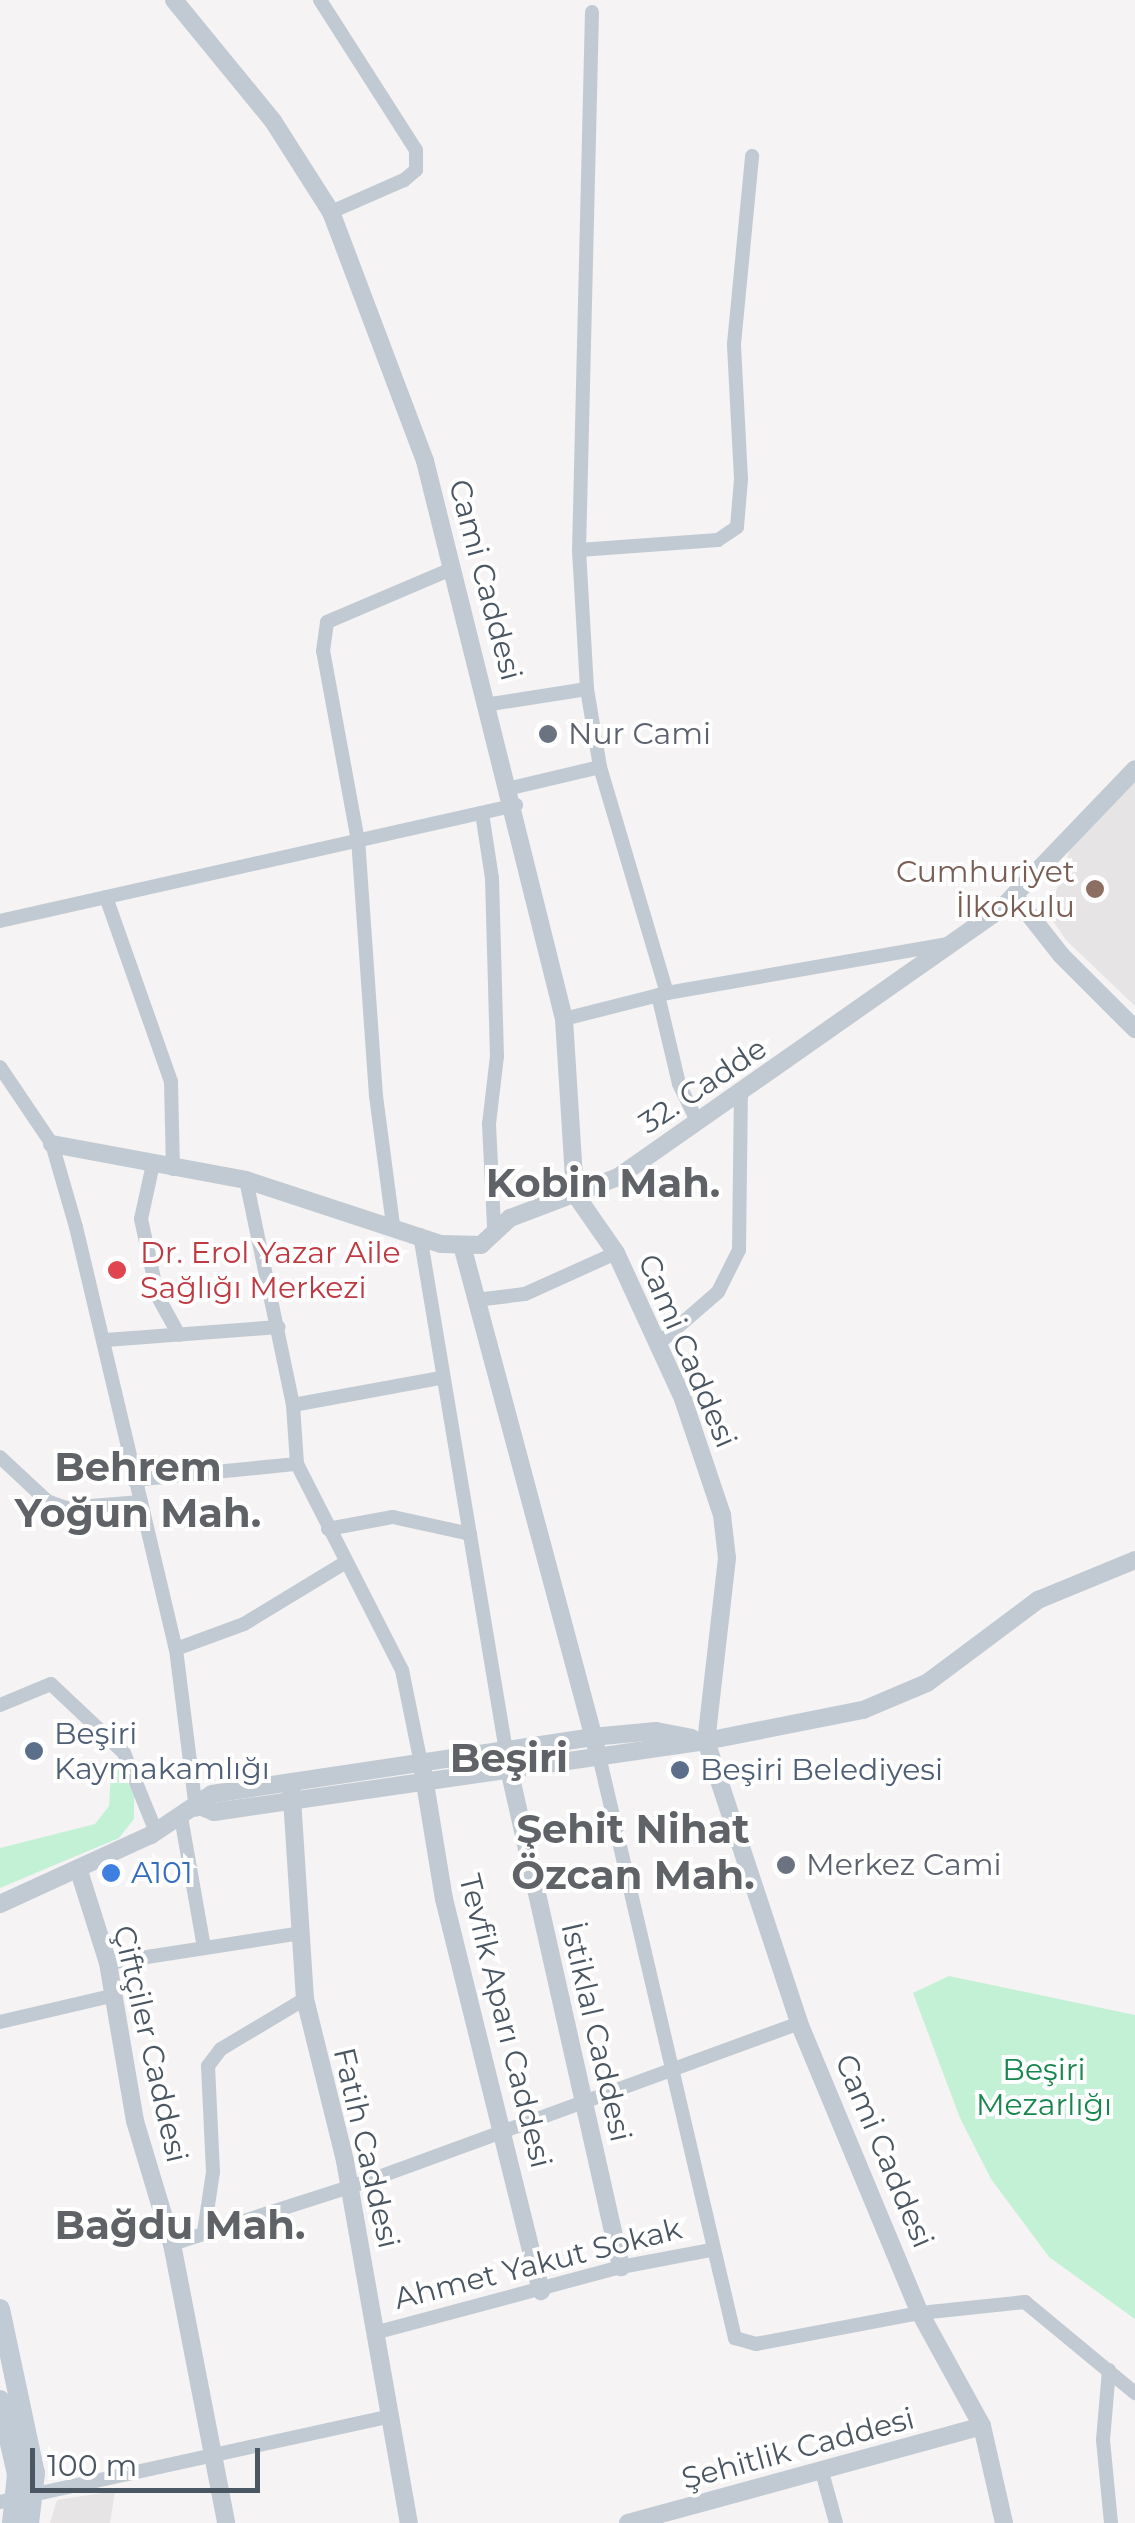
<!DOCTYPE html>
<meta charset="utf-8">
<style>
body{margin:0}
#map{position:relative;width:1135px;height:2523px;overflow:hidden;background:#f5f3f3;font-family:Montserrat,sans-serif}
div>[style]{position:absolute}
.education>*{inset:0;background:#e6e4e5}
.green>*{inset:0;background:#c3f1d5}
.minor>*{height:14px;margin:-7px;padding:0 7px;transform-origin:7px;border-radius:7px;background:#c1cad2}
.tertiary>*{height:18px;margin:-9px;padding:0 9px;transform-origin:9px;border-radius:9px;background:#c1cad2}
.secondary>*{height:20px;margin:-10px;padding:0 10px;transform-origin:10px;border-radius:10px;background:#c1cbd6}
.dots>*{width:28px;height:28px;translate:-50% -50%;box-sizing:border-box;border:5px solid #fff;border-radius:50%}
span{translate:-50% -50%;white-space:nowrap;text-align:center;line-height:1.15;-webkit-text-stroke:8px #fff;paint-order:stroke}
.street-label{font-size:30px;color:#4a5661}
.worship-label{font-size:30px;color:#5b616d}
.left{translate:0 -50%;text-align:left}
.education-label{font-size:30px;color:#785e54}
.right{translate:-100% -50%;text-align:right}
.health-label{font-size:30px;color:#be3a42}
.service-label{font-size:30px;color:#4e5e75}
.shop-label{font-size:30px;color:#366cbe}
.park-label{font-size:30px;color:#17864f}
.district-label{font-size:40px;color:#5f6368;font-weight:700}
.scale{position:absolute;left:30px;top:2448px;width:230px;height:45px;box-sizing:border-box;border:5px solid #4a5661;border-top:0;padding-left:12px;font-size:30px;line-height:35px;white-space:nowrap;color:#4a5661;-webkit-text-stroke:8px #fff;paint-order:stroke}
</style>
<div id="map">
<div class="education">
<div style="clip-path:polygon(1135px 776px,1135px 1006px,1066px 940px,1053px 921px,1052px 904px,1071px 846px)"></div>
<div style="clip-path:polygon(115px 2491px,110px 2523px,50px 2523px,57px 2500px)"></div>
</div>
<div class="green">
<div style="clip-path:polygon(121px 1769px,134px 1795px,134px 1819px,119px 1838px,0 1888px,0 1848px,95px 1824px,109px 1806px,111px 1773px)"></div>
<div style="clip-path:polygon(949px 1976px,1135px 2015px,1135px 2319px,1049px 2257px,991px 2179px,960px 2118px,913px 1993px)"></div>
</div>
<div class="minor">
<div style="left:320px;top:0;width:178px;rotate:57.4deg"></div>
<div style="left:416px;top:150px;width:20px;rotate:90deg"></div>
<div style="left:416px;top:170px;width:16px;rotate:140deg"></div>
<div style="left:404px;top:180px;width:80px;rotate:156.3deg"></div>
<div style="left:592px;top:12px;width:538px;rotate:91.38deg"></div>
<div style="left:579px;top:550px;width:139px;rotate:86.7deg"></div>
<div style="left:587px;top:689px;width:79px;rotate:80.5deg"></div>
<div style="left:600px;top:767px;width:236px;rotate:73.5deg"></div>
<div style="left:579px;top:550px;width:139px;rotate:-4.1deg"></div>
<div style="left:718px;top:540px;width:23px;rotate:-34deg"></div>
<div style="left:737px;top:527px;width:48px;rotate:-85.2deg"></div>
<div style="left:741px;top:479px;width:135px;rotate:-93deg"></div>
<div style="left:734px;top:344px;width:189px;rotate:-84.5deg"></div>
<div style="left:491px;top:704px;width:97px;rotate:-8.9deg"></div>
<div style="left:511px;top:788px;width:91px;rotate:-13.3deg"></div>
<div style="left:482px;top:813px;width:66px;rotate:81.3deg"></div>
<div style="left:492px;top:878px;width:178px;rotate:88.4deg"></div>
<div style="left:497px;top:1056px;width:68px;rotate:96.7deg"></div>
<div style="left:489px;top:1124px;width:104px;rotate:87.2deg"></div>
<div style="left:106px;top:897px;width:196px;rotate:70.6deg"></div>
<div style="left:171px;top:1082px;width:87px;rotate:88.7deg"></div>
<div style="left:0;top:921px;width:529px;rotate:-12.67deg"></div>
<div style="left:658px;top:995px;width:91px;rotate:76.7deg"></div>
<div style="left:679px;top:1084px;width:43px;rotate:64deg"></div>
<div style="left:564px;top:1019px;width:106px;rotate:-14.2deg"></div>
<div style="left:667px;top:993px;width:284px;rotate:-9.9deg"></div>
<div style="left:0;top:1067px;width:93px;rotate:56deg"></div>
<div style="left:52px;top:1144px;width:86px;rotate:73.9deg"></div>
<div style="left:76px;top:1227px;width:434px;rotate:76.7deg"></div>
<div style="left:176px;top:1649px;width:162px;rotate:82.9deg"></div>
<div style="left:153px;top:1164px;width:56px;rotate:102.3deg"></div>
<div style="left:141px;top:1219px;width:80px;rotate:77.7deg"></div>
<div style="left:158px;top:1297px;width:43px;rotate:61.1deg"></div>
<div style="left:246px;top:1180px;width:230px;rotate:78.2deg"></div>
<div style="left:293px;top:1405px;width:59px;rotate:86.1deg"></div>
<div style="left:297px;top:1464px;width:231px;rotate:63deg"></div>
<div style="left:402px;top:1670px;width:95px;rotate:78.5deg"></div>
<div style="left:393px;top:1225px;width:130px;rotate:-97.5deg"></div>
<div style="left:376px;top:1096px;width:256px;rotate:-94deg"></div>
<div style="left:358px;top:841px;width:193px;rotate:-100.4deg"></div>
<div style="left:323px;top:651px;width:29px;rotate:-82deg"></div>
<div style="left:327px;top:622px;width:133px;rotate:-23.1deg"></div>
<div style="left:420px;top:1235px;width:523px;rotate:80.54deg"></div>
<div style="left:476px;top:1300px;width:49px;rotate:-7deg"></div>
<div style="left:525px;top:1294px;width:100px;rotate:-24.3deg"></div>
<div style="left:106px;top:1340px;width:173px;rotate:-4.3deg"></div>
<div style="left:657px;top:1345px;width:81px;rotate:-41deg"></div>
<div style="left:718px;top:1292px;width:47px;rotate:-63.4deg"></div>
<div style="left:739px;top:1250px;width:155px;rotate:-89.3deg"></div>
<div style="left:293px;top:1405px;width:149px;rotate:-10.4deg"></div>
<div style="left:0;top:1457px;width:64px;rotate:43.1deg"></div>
<div style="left:47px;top:1501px;width:20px;rotate:20deg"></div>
<div style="left:66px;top:1508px;width:75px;rotate:-4.6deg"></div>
<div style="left:133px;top:1480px;width:165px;rotate:-5.6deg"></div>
<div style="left:328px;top:1529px;width:66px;rotate:-10.5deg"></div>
<div style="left:393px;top:1517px;width:79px;rotate:12.4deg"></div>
<div style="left:176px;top:1649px;width:72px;rotate:-20.2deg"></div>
<div style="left:244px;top:1624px;width:119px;rotate:-31.3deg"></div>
<div style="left:0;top:1705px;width:55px;rotate:-22.4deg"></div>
<div style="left:51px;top:1684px;width:100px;rotate:43.4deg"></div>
<div style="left:124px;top:1753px;width:85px;rotate:67.9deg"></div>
<div style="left:599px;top:1756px;width:598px;rotate:76.85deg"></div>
<div style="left:735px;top:2338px;width:22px;rotate:16deg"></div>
<div style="left:756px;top:2344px;width:167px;rotate:-10.7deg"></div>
<div style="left:920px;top:2313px;width:106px;rotate:-6deg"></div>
<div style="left:1025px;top:2302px;width:143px;rotate:39.6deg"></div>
<div style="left:181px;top:1817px;width:133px;rotate:80deg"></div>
<div style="left:108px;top:1963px;width:195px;rotate:-8.8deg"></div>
<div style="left:0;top:2022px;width:114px;rotate:-13.2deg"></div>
<div style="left:204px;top:2232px;width:61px;rotate:-81.5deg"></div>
<div style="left:213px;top:2172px;width:106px;rotate:-92.7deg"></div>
<div style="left:208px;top:2066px;width:21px;rotate:-53deg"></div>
<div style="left:221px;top:2049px;width:98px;rotate:-30.8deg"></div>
<div style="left:172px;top:2244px;width:203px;rotate:-17.8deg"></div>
<div style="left:365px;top:2182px;width:462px;rotate:-20.1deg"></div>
<div style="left:378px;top:2332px;width:252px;rotate:-15deg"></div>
<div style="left:621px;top:2267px;width:92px;rotate:-10.7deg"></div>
<div style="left:1109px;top:2370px;width:70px;rotate:94.9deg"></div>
<div style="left:1103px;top:2440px;width:83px;rotate:84.5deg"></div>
<div style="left:822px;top:2472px;width:53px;rotate:74.6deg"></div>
<div style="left:0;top:2502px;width:399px;rotate:-12.4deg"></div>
</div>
<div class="tertiary">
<div style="left:174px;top:0;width:156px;rotate:50.7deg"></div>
<div style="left:273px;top:121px;width:108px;rotate:57.5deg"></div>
<div style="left:331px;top:212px;width:266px;rotate:69.3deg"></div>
<div style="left:425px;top:461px;width:575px;rotate:76.01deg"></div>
<div style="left:564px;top:1019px;width:175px;rotate:86.4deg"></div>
<div style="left:575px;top:1194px;width:72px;rotate:55.2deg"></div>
<div style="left:616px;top:1253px;width:161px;rotate:65.3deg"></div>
<div style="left:683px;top:1399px;width:122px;rotate:71.4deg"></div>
<div style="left:722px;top:1515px;width:43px;rotate:83.4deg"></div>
<div style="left:727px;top:1558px;width:184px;rotate:96.5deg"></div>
<div style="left:706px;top:1741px;width:297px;rotate:71.7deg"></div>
<div style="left:799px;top:2023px;width:314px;rotate:67.4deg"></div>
<div style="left:920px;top:2313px;width:129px;rotate:61.2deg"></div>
<div style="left:982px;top:2426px;width:99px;rotate:77.2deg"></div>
<div style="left:1014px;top:895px;width:76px;rotate:51.9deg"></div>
<div style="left:1061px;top:955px;width:105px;rotate:45deg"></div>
<div style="left:52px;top:1144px;width:197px;rotate:10.5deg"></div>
<div style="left:246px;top:1180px;width:205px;rotate:18.2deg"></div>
<div style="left:441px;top:1244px;width:40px;rotate:1.4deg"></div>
<div style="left:481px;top:1245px;width:40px;rotate:-43deg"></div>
<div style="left:510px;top:1218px;width:116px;rotate:-20.8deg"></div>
<div style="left:618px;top:1177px;width:466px;rotate:-35deg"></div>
<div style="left:1000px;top:910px;width:195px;rotate:-46.2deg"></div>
<div style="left:463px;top:1249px;width:514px;rotate:75.02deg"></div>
<div style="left:507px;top:1760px;width:520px;rotate:77.33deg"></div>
<div style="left:423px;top:1771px;width:130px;rotate:80.7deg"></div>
<div style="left:444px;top:1899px;width:404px;rotate:76.1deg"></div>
<div style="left:291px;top:1783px;width:216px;rotate:86.3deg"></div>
<div style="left:305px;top:1999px;width:167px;rotate:76.1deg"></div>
<div style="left:345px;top:2161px;width:368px;rotate:80deg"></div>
<div style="left:202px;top:1807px;width:13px;rotate:23deg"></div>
<div style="left:214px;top:1812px;width:497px;rotate:-8.2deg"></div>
<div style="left:706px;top:1741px;width:160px;rotate:-11.2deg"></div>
<div style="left:863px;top:1710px;width:69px;rotate:-22.9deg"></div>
<div style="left:927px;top:1683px;width:139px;rotate:-36.8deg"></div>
<div style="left:1038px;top:1600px;width:105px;rotate:-22.4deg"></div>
<div style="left:79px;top:1871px;width:96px;rotate:72.5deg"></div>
<div style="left:108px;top:1963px;width:160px;rotate:80.3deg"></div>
<div style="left:135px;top:2121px;width:128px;rotate:73.3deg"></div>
<div style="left:172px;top:2244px;width:284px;rotate:79deg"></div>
<div style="left:0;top:1904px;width:166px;rotate:-24.6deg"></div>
<div style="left:151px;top:1835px;width:73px;rotate:-33.9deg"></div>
<div style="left:212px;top:1794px;width:384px;rotate:-8.5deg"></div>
<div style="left:592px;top:1737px;width:64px;rotate:-5.4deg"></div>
<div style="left:656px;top:1731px;width:36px;rotate:11deg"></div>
<div style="left:628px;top:2523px;width:367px;rotate:-15.3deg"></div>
</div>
<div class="secondary">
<div style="left:0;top:2309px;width:168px;rotate:78deg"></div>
<div style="left:35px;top:2473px;width:50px;rotate:96.8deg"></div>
<div style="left:0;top:2400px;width:76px;rotate:77.1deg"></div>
<div style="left:17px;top:2474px;width:49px;rotate:95.8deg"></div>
</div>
<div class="dots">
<div style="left:548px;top:734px;background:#6b7280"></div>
<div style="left:1095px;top:889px;background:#8d6e63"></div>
<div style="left:117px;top:1270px;background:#e0444e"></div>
<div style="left:34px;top:1751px;background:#5c6f8a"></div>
<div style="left:680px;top:1770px;background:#5c6f8a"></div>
<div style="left:786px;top:1865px;background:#6b7280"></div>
<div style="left:111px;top:1873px;background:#3f7fe0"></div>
</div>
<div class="street-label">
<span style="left:485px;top:580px;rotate:75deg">Cami Caddesi</span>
<span style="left:703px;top:1086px;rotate:-34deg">32. Cadde</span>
<span style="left:687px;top:1351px;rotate:67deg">Cami Caddesi</span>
<span style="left:505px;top:2021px;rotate:76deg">Tevfik Aparı Caddesi</span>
<span style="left:596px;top:2032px;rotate:77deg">İstiklal Caddesi</span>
<span style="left:150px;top:2044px;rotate:77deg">Çiftçiler Caddesi</span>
<span style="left:366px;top:2148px;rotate:77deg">Fatih Caddesi</span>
<span style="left:884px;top:2151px;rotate:67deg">Cami Caddesi</span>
<span style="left:538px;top:2264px;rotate:-14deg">Ahmet Yakut Sokak</span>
<span style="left:798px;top:2449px;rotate:-15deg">Şehitlik Caddesi</span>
</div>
<div class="worship-label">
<span class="left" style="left:568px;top:734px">Nur Cami</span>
<span class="left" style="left:806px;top:1865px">Merkez Cami</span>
</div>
<div class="education-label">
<span class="right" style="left:1075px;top:889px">Cumhuriyet<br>İlkokulu</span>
</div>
<div class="health-label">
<span class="left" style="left:140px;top:1270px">Dr. Erol Yazar Aile<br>Sağlığı Merkezi</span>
</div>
<div class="service-label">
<span class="left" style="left:54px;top:1751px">Beşiri<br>Kaymakamlığı</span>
<span class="left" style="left:700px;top:1770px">Beşiri Belediyesi</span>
</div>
<div class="shop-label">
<span class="left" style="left:131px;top:1873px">A101</span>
</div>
<div class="park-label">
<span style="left:1044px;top:2087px">Beşiri<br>Mezarlığı</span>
</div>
<div class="district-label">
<span style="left:603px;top:1183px">Kobin Mah.</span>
<span style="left:138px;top:1490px">Behrem<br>Yoğun Mah.</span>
<span style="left:509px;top:1758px">Beşiri</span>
<span style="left:633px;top:1852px">Şehit Nihat<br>Özcan Mah.</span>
<span style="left:180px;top:2225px">Bağdu Mah.</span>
</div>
<div class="scale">100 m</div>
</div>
